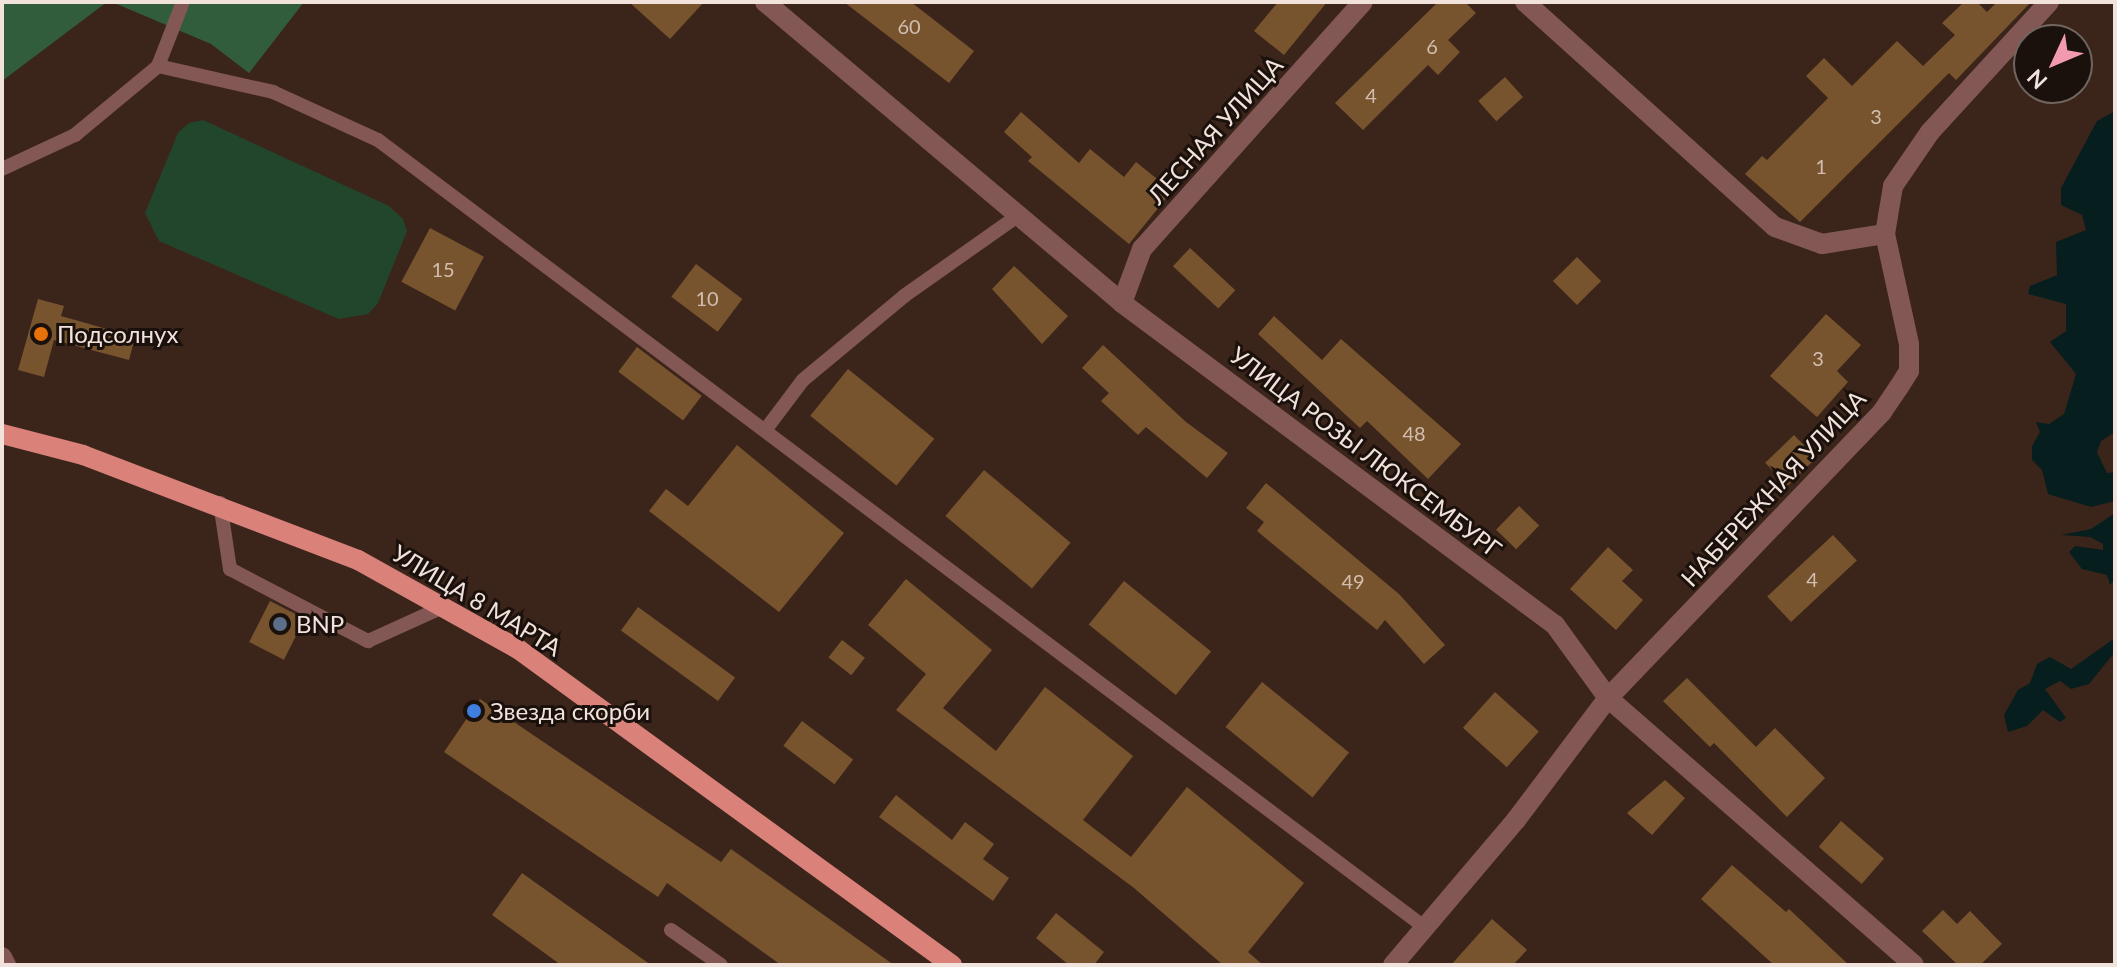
<!DOCTYPE html>
<meta charset="utf-8">
<style>
body{margin:0}
#map{position:relative;width:2117px;height:967px;overflow:hidden;background:#3b251b;font-family:Lato,sans-serif}
div>[style]{position:absolute}
.green>*{inset:0;background:#21462c}
.forest>*{inset:0;background:#315d3d}
.water>*{inset:0;background:#071e1e}
.building>*{inset:0;background:#77542e;transform-origin:0 0}
.lane>*{height:14px;margin:-7px;padding:0 7px;transform-origin:7px;border-radius:7px;background:#835753}
.street>*{height:20px;margin:-10px;padding:0 10px;transform-origin:10px;border-radius:10px;background:#835753}
.primary>*{height:20px;margin:-10px;padding:0 10px;transform-origin:10px;border-radius:10px;background:#da817a}
.dots>*{width:22px;height:22px;translate:-50% -50%;box-sizing:border-box;border:4px solid #1b110c;border-radius:50%}
span{translate:-50% -50%;white-space:nowrap;text-align:center;line-height:1.15;-webkit-text-stroke:6px #1b110c;paint-order:stroke}
.number-label{font-size:20px;color:#d2beb0}
.number-label span{-webkit-text-stroke-width:0}
.street-label{font-size:24px;color:#f1e2db}
.poi-label{font-size:24px;color:#f1e2db}
.left{translate:0 -50%;text-align:left}
.frame{position:absolute;inset:0;border:4px solid #f1e2db;pointer-events:none}
.north{position:absolute;left:2013px;top:24px;width:80px;height:80px;box-sizing:border-box;background:#1b110c;border:2px solid #71655f;border-radius:50%;rotate:226deg;font-size:22px;font-weight:700;line-height:32px;text-align:center;color:#f1e2db}
.north::after{content:'';display:block;margin:auto;width:28px;height:36px;background:#f29aae;clip-path:polygon(50% 0,100% 100%,50% 72%,0 100%)}
</style>
<div id="map">
<div class="green">
<div style="clip-path:polygon(203px 120px,389px 206px,403px 219px,407px 231px,378px 303px,368px 314px,339px 319px,159px 241px,145px 213px,178px 133px,189px 123px)"></div>
</div>
<div class="forest">
<div style="clip-path:polygon(2px 2px,107px 2px,2px 81px)"></div>
<div style="clip-path:polygon(112px 2px,304px 2px,249px 73px,211px 44px)"></div>
</div>
<div class="water">
<div style="clip-path:polygon(2115px 111px,2115px 432px,2101px 441px,2097px 452px,2107px 473px,2115px 472px,2115px 501px,2091px 507px,2048px 494px,2042px 470px,2032px 460px,2032px 446px,2040px 432px,2036px 422px,2049px 424px,2064px 414px,2076px 374px,2050px 342px,2066px 331px,2066px 304px,2028px 294px,2030px 286px,2057px 275px,2056px 242px,2086px 230px,2082px 215px,2061px 205px,2061px 188px,2097px 121px)"></div>
<div style="clip-path:polygon(2115px 513px,2115px 579px,2110px 585px,2107px 575px,2082px 569px,2069px 552px,2075px 546px,2103px 550px,2103px 544px,2090px 537px,2061px 535px,2091px 529px)"></div>
<div style="clip-path:polygon(2115px 638px,2115px 652px,2089px 684px,2071px 689px,2060px 681px,2045px 689px,2066px 718px,2060px 722px,2043px 710px,2027px 726px,2008px 732px,2004px 715px,2018px 690px,2030px 683px,2037px 664px,2050px 657px,2071px 669px)"></div>
</div>
<div class="building">
<div style="clip-path:polygon(629px 2px,704px 2px,670px 39px)"></div>
<div style="clip-path:polygon(844px 2px,911px 2px,974px 51px,949px 83px)"></div>
<div style="clip-path:polygon(1278px 2px,1327px 2px,1284px 55px,1254px 31px)"></div>
<div style="clip-path:polygon(1438px 2px,1465px 2px,1476px 13px,1448px 40px,1460px 52px,1438px 75px,1428px 65px,1363px 130px,1335px 103px)"></div>
<div style="clip-path:polygon(1964px 2px,1977px 2px,1987px 12px,1997px 2px,2031px 2px,1956px 80px,1949px 73px,1800px 222px,1745px 174px,1762px 156px,1767px 160px,1828px 98px,1806px 76px,1824px 58px,1852px 86px,1897px 41px,1923px 66px,1955px 35px,1942px 23px)"></div>
<div style="left:1505px;top:77px;width:27px;height:36px;rotate:48deg"></div>
<div style="clip-path:polygon(1021px 112px,1079px 163px,1090px 149px,1124px 177px,1136px 162px,1172px 191px,1129px 244px,1028px 161px,1032px 157px,1004px 132px)"></div>
<div style="left:430px;top:228px;width:61px;height:61px;rotate:28deg"></div>
<div style="left:1190px;top:248px;width:62px;height:25px;rotate:43deg"></div>
<div style="left:1577px;top:257px;width:34px;height:34px;rotate:45deg"></div>
<div style="left:696px;top:264px;width:58px;height:41px;rotate:37deg"></div>
<div style="clip-path:polygon(1014px 266px,1068px 316px,1042px 344px,992px 289px)"></div>
<div style="clip-path:polygon(38px 299px,64px 306px,61px 316px,135px 337px,129px 360px,54px 340px,44px 377px,18px 370px)"></div>
<div style="clip-path:polygon(1826px 314px,1861px 345px,1837px 371px,1848px 382px,1817px 417px,1770px 376px)"></div>
<div style="clip-path:polygon(1274px 316px,1322px 360px,1341px 339px,1461px 444px,1428px 479px,1367px 421px,1360px 428px,1258px 334px)"></div>
<div style="clip-path:polygon(1103px 345px,1186px 422px,1228px 453px,1207px 478px,1146px 427px,1138px 435px,1101px 401px,1109px 393px,1082px 368px)"></div>
<div style="left:637px;top:347px;width:81px;height:31px;rotate:37deg"></div>
<div style="left:848px;top:369px;width:111px;height:60px;rotate:39deg"></div>
<div style="left:1794px;top:435px;width:32px;height:40px;rotate:46deg"></div>
<div style="clip-path:polygon(737px 445px,844px 533px,779px 612px,649px 511px,666px 489px,688px 506px)"></div>
<div style="left:984px;top:470px;width:113px;height:60px;rotate:40deg"></div>
<div style="clip-path:polygon(1266px 483px,1399px 594px,1445px 645px,1424px 664px,1385px 620px,1377px 630px,1257px 531px,1264px 522px,1246px 508px)"></div>
<div style="left:1519px;top:506px;width:28px;height:33px;rotate:44deg"></div>
<div style="left:1833px;top:535px;width:35px;height:90px;rotate:47deg"></div>
<div style="clip-path:polygon(1608px 547px,1633px 570px,1622px 581px,1643px 600px,1616px 630px,1570px 589px)"></div>
<div style="clip-path:polygon(906px 579px,992px 650px,943px 708px,996px 751px,1045px 687px,1133px 756px,1083px 820px,1131px 857px,1187px 787px,1304px 883px,1248px 952px,1263px 965px,1223px 965px,1134px 888px,896px 710px,926px 674px,868px 625px)"></div>
<div style="left:1124px;top:581px;width:112px;height:56px;rotate:39deg"></div>
<div style="left:270px;top:601px;width:39px;height:46px;rotate:27deg"></div>
<div style="left:638px;top:607px;width:120px;height:29px;rotate:36deg"></div>
<div style="left:842px;top:640px;width:29px;height:22px;rotate:38deg"></div>
<div style="clip-path:polygon(1687px 678px,1756px 747px,1775px 728px,1825px 778px,1787px 817px,1714px 743px,1710px 747px,1663px 701px)"></div>
<div style="left:1262px;top:682px;width:112px;height:58px;rotate:39deg"></div>
<div style="left:1495px;top:692px;width:59px;height:48px;rotate:42deg"></div>
<div style="clip-path:polygon(480px 699px,721px 862px,731px 849px,894px 965px,781px 965px,667px 883px,658px 897px,444px 752px)"></div>
<div style="left:802px;top:721px;width:64px;height:31px;rotate:37deg"></div>
<div style="clip-path:polygon(1665px 780px,1685px 798px,1652px 835px,1627px 813px)"></div>
<div style="clip-path:polygon(896px 795px,952px 840px,965px 822px,994px 844px,983px 859px,1009px 878px,993px 901px,879px 817px)"></div>
<div style="left:1841px;top:821px;width:57px;height:34px;rotate:41deg"></div>
<div style="clip-path:polygon(1732px 865px,1786px 912px,1789px 909px,1849px 965px,1774px 965px,1701px 899px)"></div>
<div style="clip-path:polygon(522px 873px,651px 965px,561px 965px,492px 915px)"></div>
<div style="clip-path:polygon(1943px 910px,1957px 924px,1970px 911px,2002px 944px,1980px 965px,1958px 965px,1922px 931px)"></div>
<div style="clip-path:polygon(1056px 913px,1104px 952px,1094px 965px,1069px 965px,1036px 938px)"></div>
<div style="clip-path:polygon(1492px 919px,1527px 950px,1513px 965px,1451px 965px)"></div>
</div>
<div class="lane">
<div style="left:158px;top:66px;width:118px;rotate:12.7deg"></div>
<div style="left:273px;top:92px;width:115px;rotate:24.6deg"></div>
<div style="left:378px;top:140px;width:1308px;rotate:36.95deg"></div>
<div style="left:2px;top:169px;width:81px;rotate:-25deg"></div>
<div style="left:75px;top:135px;width:108px;rotate:-39.7deg"></div>
<div style="left:158px;top:66px;width:69px;rotate:-68.7deg"></div>
<div style="left:766px;top:429px;width:61px;rotate:-52.9deg"></div>
<div style="left:803px;top:380px;width:131px;rotate:-39.7deg"></div>
<div style="left:904px;top:296px;width:141px;rotate:-35.2deg"></div>
<div style="left:220px;top:503px;width:67px;rotate:81.4deg"></div>
<div style="left:230px;top:569px;width:156px;rotate:27.6deg"></div>
<div style="left:368px;top:641px;width:82px;rotate:-24.4deg"></div>
<div style="left:671px;top:930px;width:61px;rotate:35deg"></div>
</div>
<div class="street">
<div style="left:765px;top:2px;width:467px;rotate:40.1deg"></div>
<div style="left:1122px;top:303px;width:540px;rotate:36.64deg"></div>
<div style="left:1555px;top:625px;width:90px;rotate:54deg"></div>
<div style="left:1608px;top:698px;width:406px;rotate:41.1deg"></div>
<div style="left:1525px;top:2px;width:336px;rotate:42deg"></div>
<div style="left:1775px;top:227px;width:50px;rotate:19.9deg"></div>
<div style="left:1822px;top:244px;width:64px;rotate:-9deg"></div>
<div style="left:1122px;top:303px;width:58px;rotate:-69.7deg"></div>
<div style="left:1142px;top:249px;width:331px;rotate:-48.2deg"></div>
<div style="left:2px;top:957px;width:9px;rotate:63deg"></div>
<div style="left:1393px;top:965px;width:190px;rotate:-49.7deg"></div>
<div style="left:1516px;top:820px;width:153px;rotate:-53deg"></div>
<div style="left:1608px;top:698px;width:396px;rotate:-46.2deg"></div>
<div style="left:1882px;top:412px;width:30px;rotate:-56deg"></div>
<div style="left:1899px;top:387px;width:19px;rotate:-58deg"></div>
<div style="left:1909px;top:371px;width:27px;rotate:-90deg"></div>
<div style="left:1909px;top:344px;width:113px;rotate:-102.3deg"></div>
<div style="left:1885px;top:234px;width:49px;rotate:-80.5deg"></div>
<div style="left:1893px;top:186px;width:65px;rotate:-55.6deg"></div>
<div style="left:1930px;top:132px;width:176px;rotate:-47.5deg"></div>
</div>
<div class="primary">
<div style="left:2px;top:434px;width:84px;rotate:14.5deg"></div>
<div style="left:83px;top:455px;width:294px;rotate:20.9deg"></div>
<div style="left:358px;top:560px;width:183px;rotate:29.1deg"></div>
<div style="left:518px;top:649px;width:537px;rotate:36.06deg"></div>
</div>
<div class="dots">
<div style="left:41px;top:334px;background:#e8710a"></div>
<div style="left:280px;top:624px;background:#5c6f8a"></div>
<div style="left:474px;top:711px;background:#3f7fe0"></div>
</div>
<div class="number-label">
<span style="left:909px;top:26px">60</span>
<span style="left:1432px;top:46px">6</span>
<span style="left:1371px;top:95px">4</span>
<span style="left:1876px;top:116px">3</span>
<span style="left:1821px;top:166px">1</span>
<span style="left:443px;top:269px">15</span>
<span style="left:707px;top:298px">10</span>
<span style="left:1818px;top:358px">3</span>
<span style="left:1414px;top:433px">48</span>
<span style="left:1812px;top:579px">4</span>
<span style="left:1353px;top:581px">49</span>
</div>
<div class="street-label">
<span style="left:1215px;top:130px;rotate:-48deg">ЛЕСНАЯ УЛИЦА</span>
<span style="left:1366px;top:452px;rotate:37deg">УЛИЦА РОЗЫ ЛЮКСЕМБУРГ</span>
<span style="left:1773px;top:488px;rotate:-47deg">НАБЕРЕЖНАЯ УЛИЦА</span>
<span style="left:477px;top:600px;rotate:31deg">УЛИЦА 8 МАРТА</span>
</div>
<div class="poi-label">
<span class="left" style="left:57px;top:334px">Подсолнух</span>
<span class="left" style="left:296px;top:624px">BNP</span>
<span class="left" style="left:490px;top:711px">Звезда скорби</span>
</div>
<div class="frame"></div>
<div class="north">N</div>
</div>
